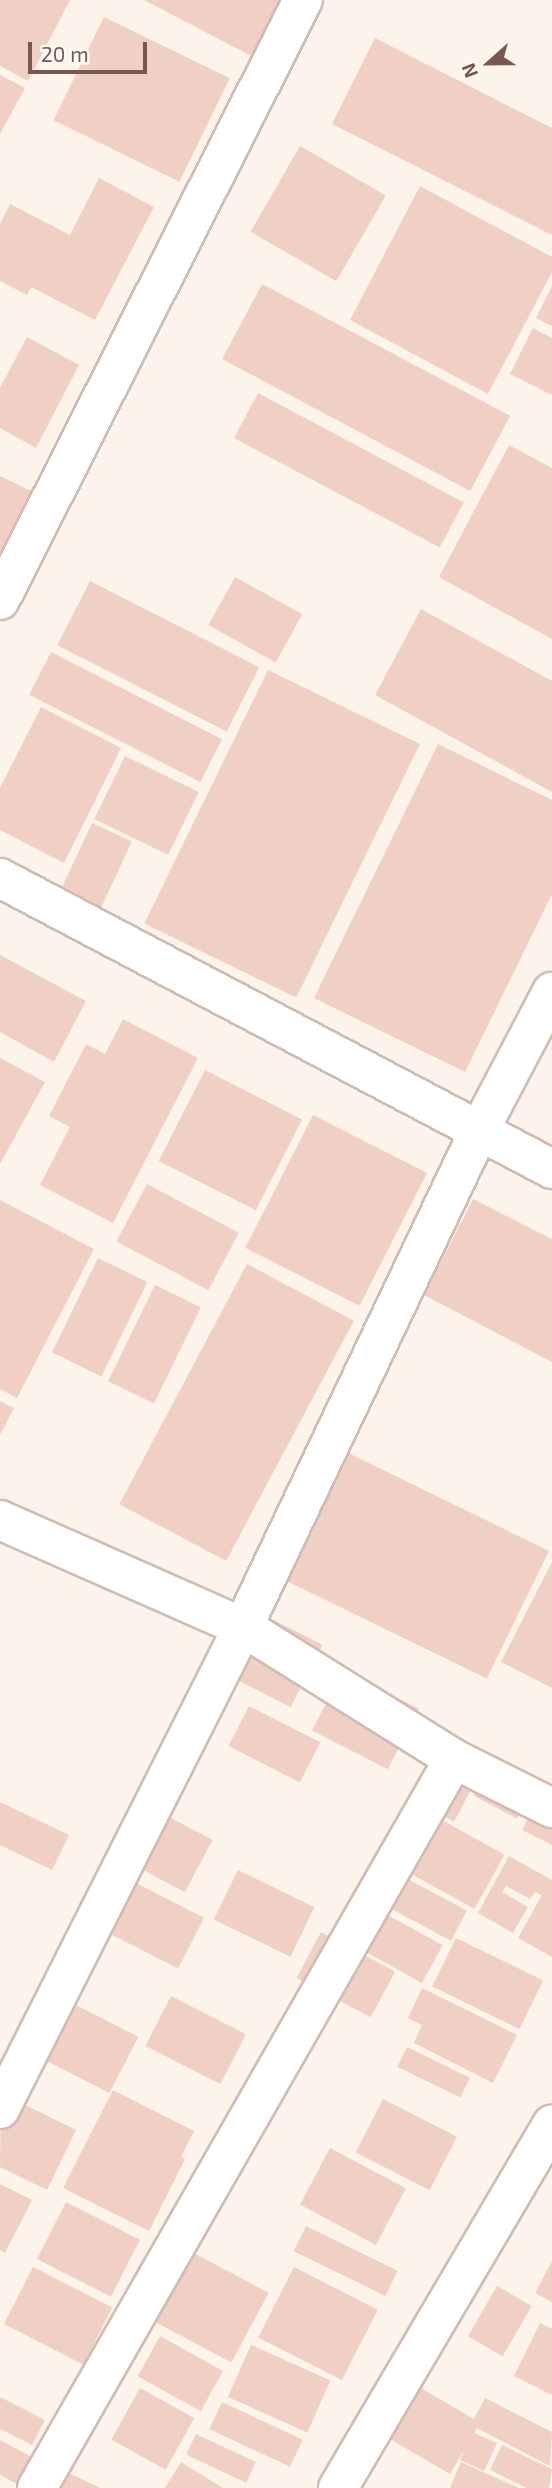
<!DOCTYPE html>
<style>
body{margin:0}
#map{position:relative;width:552px;height:2488px;overflow:hidden;background:#fcf3eb;font-family:"Exo 2",sans-serif}
div>[style]{position:absolute}
.building>*{inset:0;background:#f0d0c4;transform-origin:0 0}
.roads{filter:drop-shadow(2px 0 #d0bcb3) drop-shadow(-2px 0 #d0bcb3) drop-shadow(0 2px #d0bcb3) drop-shadow(0 -2px #d0bcb3)}
.street>*{height:38px;margin:-19px;padding:0 19px;transform-origin:19px;border-radius:19px;background:#fff}
span{translate:-50% -50%;white-space:nowrap;text-align:center;line-height:1.15;-webkit-text-stroke:7px #fef8f2;paint-order:stroke}
.north{position:absolute;left:454px;top:28px;width:70px;height:70px;-webkit-text-stroke:5px #fef8f2;paint-order:stroke;rotate:249deg;font-size:19px;font-weight:700;line-height:28px;text-align:center;color:#76584f}
.north::after{content:'';display:block;margin:auto;width:24px;height:32px;background:#76584f;clip-path:polygon(50% 0,100% 100%,50% 72%,0 100%)}
.scale{position:absolute;left:28px;top:42px;width:119px;height:32px;box-sizing:border-box;border:4px solid #76584f;border-top:0;padding-left:9px;font-size:21px;line-height:24px;white-space:nowrap;color:#76584f;-webkit-text-stroke:5px #fef8f2;paint-order:stroke}
</style>
<div id="map">
<div class="building">
<div style="clip-path:polygon(0 0,70px 0,28px 81px,0 66px)"></div>
<div style="clip-path:polygon(144px 0,292px 0,261px 61px)"></div>
<div style="left:104px;top:17px;width:140px;height:115px;rotate:26deg"></div>
<div style="clip-path:polygon(375px 38px,552px 128px,552px 235px,332px 124px)"></div>
<div style="clip-path:polygon(0 75px,25px 88px,0 134px)"></div>
<div style="left:300px;top:146px;width:99px;height:99px;rotate:30deg"></div>
<div style="clip-path:polygon(99px 178px,154px 207px,95px 320px,31px 287px,27px 295px,0 281px,0 224px,10px 204px,70px 235px)"></div>
<div style="clip-path:polygon(420px 186px,552px 257px,552px 272px,488px 394px,350px 320px)"></div>
<div style="left:262px;top:284px;width:281px;height:85px;rotate:28deg"></div>
<div style="clip-path:polygon(552px 286px,552px 326px,536px 318px)"></div>
<div style="clip-path:polygon(533px 328px,552px 338px,552px 395px,510px 374px)"></div>
<div style="clip-path:polygon(27px 337px,79px 365px,36px 448px,0 428px,0 388px)"></div>
<div style="left:258px;top:393px;width:233px;height:51px;rotate:28deg"></div>
<div style="clip-path:polygon(509px 445px,552px 468px,552px 639px,439px 577px)"></div>
<div style="clip-path:polygon(0 476px,33px 492px,0 559px)"></div>
<div style="left:235px;top:577px;width:77px;height:55px;rotate:29deg"></div>
<div style="left:90px;top:581px;width:190px;height:72px;rotate:27deg"></div>
<div style="clip-path:polygon(421px 609px,552px 681px,552px 792px,375px 695px)"></div>
<div style="left:51px;top:652px;width:192px;height:48px;rotate:27deg"></div>
<div style="left:268px;top:670px;width:169px;height:282px;rotate:26deg"></div>
<div style="clip-path:polygon(41px 707px,121px 748px,64px 863px,0 830px,0 788px)"></div>
<div style="clip-path:polygon(438px 744px,552px 800px,552px 894px,465px 1072px,314px 998px)"></div>
<div style="left:125px;top:756px;width:82px;height:70px;rotate:26deg"></div>
<div style="left:92px;top:823px;width:44px;height:84px;rotate:25deg"></div>
<div style="clip-path:polygon(0 955px,86px 1001px,54px 1062px,0 1032px)"></div>
<div style="clip-path:polygon(123px 1019px,198px 1058px,113px 1223px,40px 1185px,70px 1127px,49px 1116px,86px 1044px,105px 1054px)"></div>
<div style="clip-path:polygon(0 1058px,45px 1082px,0 1164px)"></div>
<div style="left:205px;top:1070px;width:109px;height:102px;rotate:27deg"></div>
<div style="left:313px;top:1115px;width:128px;height:149px;rotate:27deg"></div>
<div style="left:147px;top:1184px;width:104px;height:65px;rotate:28deg"></div>
<div style="clip-path:polygon(473px 1199px,552px 1239px,552px 1362px,424px 1295px)"></div>
<div style="clip-path:polygon(0 1200px,94px 1249px,17px 1398px,0 1389px)"></div>
<div style="left:98px;top:1258px;width:55px;height:105px;rotate:26deg"></div>
<div style="left:247px;top:1264px;width:121px;height:272px;rotate:28deg"></div>
<div style="left:155px;top:1285px;width:51px;height:107px;rotate:26deg"></div>
<div style="clip-path:polygon(0 1401px,14px 1408px,0 1435px)"></div>
<div style="left:336px;top:1447px;width:237px;height:142px;rotate:26deg"></div>
<div style="clip-path:polygon(552px 1562px,552px 1688px,501px 1662px)"></div>
<div style="left:252px;top:1609px;width:79px;height:70px;rotate:27deg"></div>
<div style="left:343px;top:1670px;width:85px;height:68px;rotate:27deg"></div>
<div style="left:249px;top:1706px;width:80px;height:45px;rotate:27deg"></div>
<div style="left:495px;top:1755px;width:49px;height:46px;rotate:28deg"></div>
<div style="clip-path:polygon(488px 1757px,454px 1822px,425px 1806px)"></div>
<div style="clip-path:polygon(547px 1781px,552px 1784px,552px 1845px,522px 1830px)"></div>
<div style="clip-path:polygon(0 1802px,69px 1835px,52px 1870px,0 1845px)"></div>
<div style="left:156px;top:1810px;width:64px;height:59px;rotate:28deg"></div>
<div style="left:431px;top:1814px;width:84px;height:62px;rotate:29deg"></div>
<div style="clip-path:polygon(509px 1856px,552px 1880px,552px 1957px,518px 1938px,542px 1895px,535px 1892px,530px 1899px,506px 1886px,502px 1892px,528px 1907px,513px 1933px,478px 1913px)"></div>
<div style="left:238px;top:1870px;width:85px;height:55px;rotate:26deg"></div>
<div style="left:398px;top:1874px;width:78px;height:34px;rotate:28deg"></div>
<div style="left:130px;top:1880px;width:83px;height:57px;rotate:27deg"></div>
<div style="left:377px;top:1909px;width:75px;height:43px;rotate:29deg"></div>
<div style="left:321px;top:1932px;width:84px;height:52px;rotate:28deg"></div>
<div style="left:456px;top:1938px;width:97px;height:54px;rotate:26deg"></div>
<div style="clip-path:polygon(422px 1988px,517px 2035px,493px 2083px,414px 2043px,422px 2025px,408px 2018px)"></div>
<div style="left:171px;top:1996px;width:84px;height:56px;rotate:27deg"></div>
<div style="left:66px;top:2000px;width:81px;height:63px;rotate:27deg"></div>
<div style="left:407px;top:2047px;width:70px;height:22px;rotate:26deg"></div>
<div style="clip-path:polygon(113px 2090px,194px 2131px,181px 2157px,185px 2159px,149px 2231px,63px 2188px)"></div>
<div style="clip-path:polygon(1px 2093px,76px 2130px,47px 2190px,0 2167px)"></div>
<div style="left:383px;top:2099px;width:83px;height:60px;rotate:27deg"></div>
<div style="left:330px;top:2148px;width:86px;height:64px;rotate:28deg"></div>
<div style="clip-path:polygon(0 2184px,32px 2200px,5px 2253px,0 2250px)"></div>
<div style="left:66px;top:2202px;width:83px;height:64px;rotate:27deg"></div>
<div style="left:306px;top:2226px;width:102px;height:28px;rotate:26deg"></div>
<div style="left:190px;top:2251px;width:89px;height:79px;rotate:28deg"></div>
<div style="clip-path:polygon(552px 2261px,552px 2302px,535px 2293px)"></div>
<div style="left:33px;top:2267px;width:89px;height:64px;rotate:27deg"></div>
<div style="left:294px;top:2267px;width:94px;height:79px;rotate:27deg"></div>
<div style="left:497px;top:2286px;width:40px;height:58px;rotate:30deg"></div>
<div style="clip-path:polygon(540px 2323px,552px 2329px,552px 2395px,514px 2376px)"></div>
<div style="left:160px;top:2336px;width:72px;height:46px;rotate:29deg"></div>
<div style="left:251px;top:2345px;width:87px;height:57px;rotate:24deg"></div>
<div style="clip-path:polygon(414px 2384px,474px 2419px,485px 2398px,552px 2432px,550px 2466px,477px 2428px,474px 2433px,497px 2443px,484px 2471px,460px 2460px,464px 2450px,450px 2474px,383px 2435px)"></div>
<div style="left:140px;top:2388px;width:62px;height:59px;rotate:29deg"></div>
<div style="clip-path:polygon(0 2397px,45px 2420px,32px 2445px,0 2429px)"></div>
<div style="left:222px;top:2402px;width:89px;height:30px;rotate:25deg"></div>
<div style="left:196px;top:2434px;width:66px;height:23px;rotate:25deg"></div>
<div style="clip-path:polygon(0 2440px,32px 2457px,17px 2484px,0 2475px)"></div>
<div style="clip-path:polygon(502px 2445px,552px 2469px,549px 2488px,527px 2488px,490px 2470px)"></div>
<div style="clip-path:polygon(181px 2462px,223px 2488px,165px 2488px)"></div>
<div style="clip-path:polygon(461px 2462px,483px 2472px,519px 2488px,450px 2488px)"></div>
<div style="clip-path:polygon(67px 2472px,100px 2488px,60px 2488px)"></div>
</div>
<div class="roads">
<div class="street">
<div style="left:0;top:600px;width:672px;rotate:-63.21deg"></div>
<div style="left:0;top:878px;width:624px;rotate:27.8deg"></div>
<div style="left:0;top:1520px;width:266px;rotate:23.8deg"></div>
<div style="left:243px;top:1627px;width:249px;rotate:32deg"></div>
<div style="left:454px;top:1759px;width:110px;rotate:26.6deg"></div>
<div style="left:0;top:2109px;width:540px;rotate:-63.25deg"></div>
<div style="left:243px;top:1627px;width:552px;rotate:-64.55deg"></div>
<div style="left:480px;top:1129px;width:155px;rotate:-62.3deg"></div>
<div style="left:37px;top:2488px;width:840px;rotate:-60.23deg"></div>
<div style="left:338px;top:2488px;width:422px;rotate:-59.5deg"></div>
</div>
</div>
<div class="north">N</div>
<div class="scale">20 m</div>
</div>
